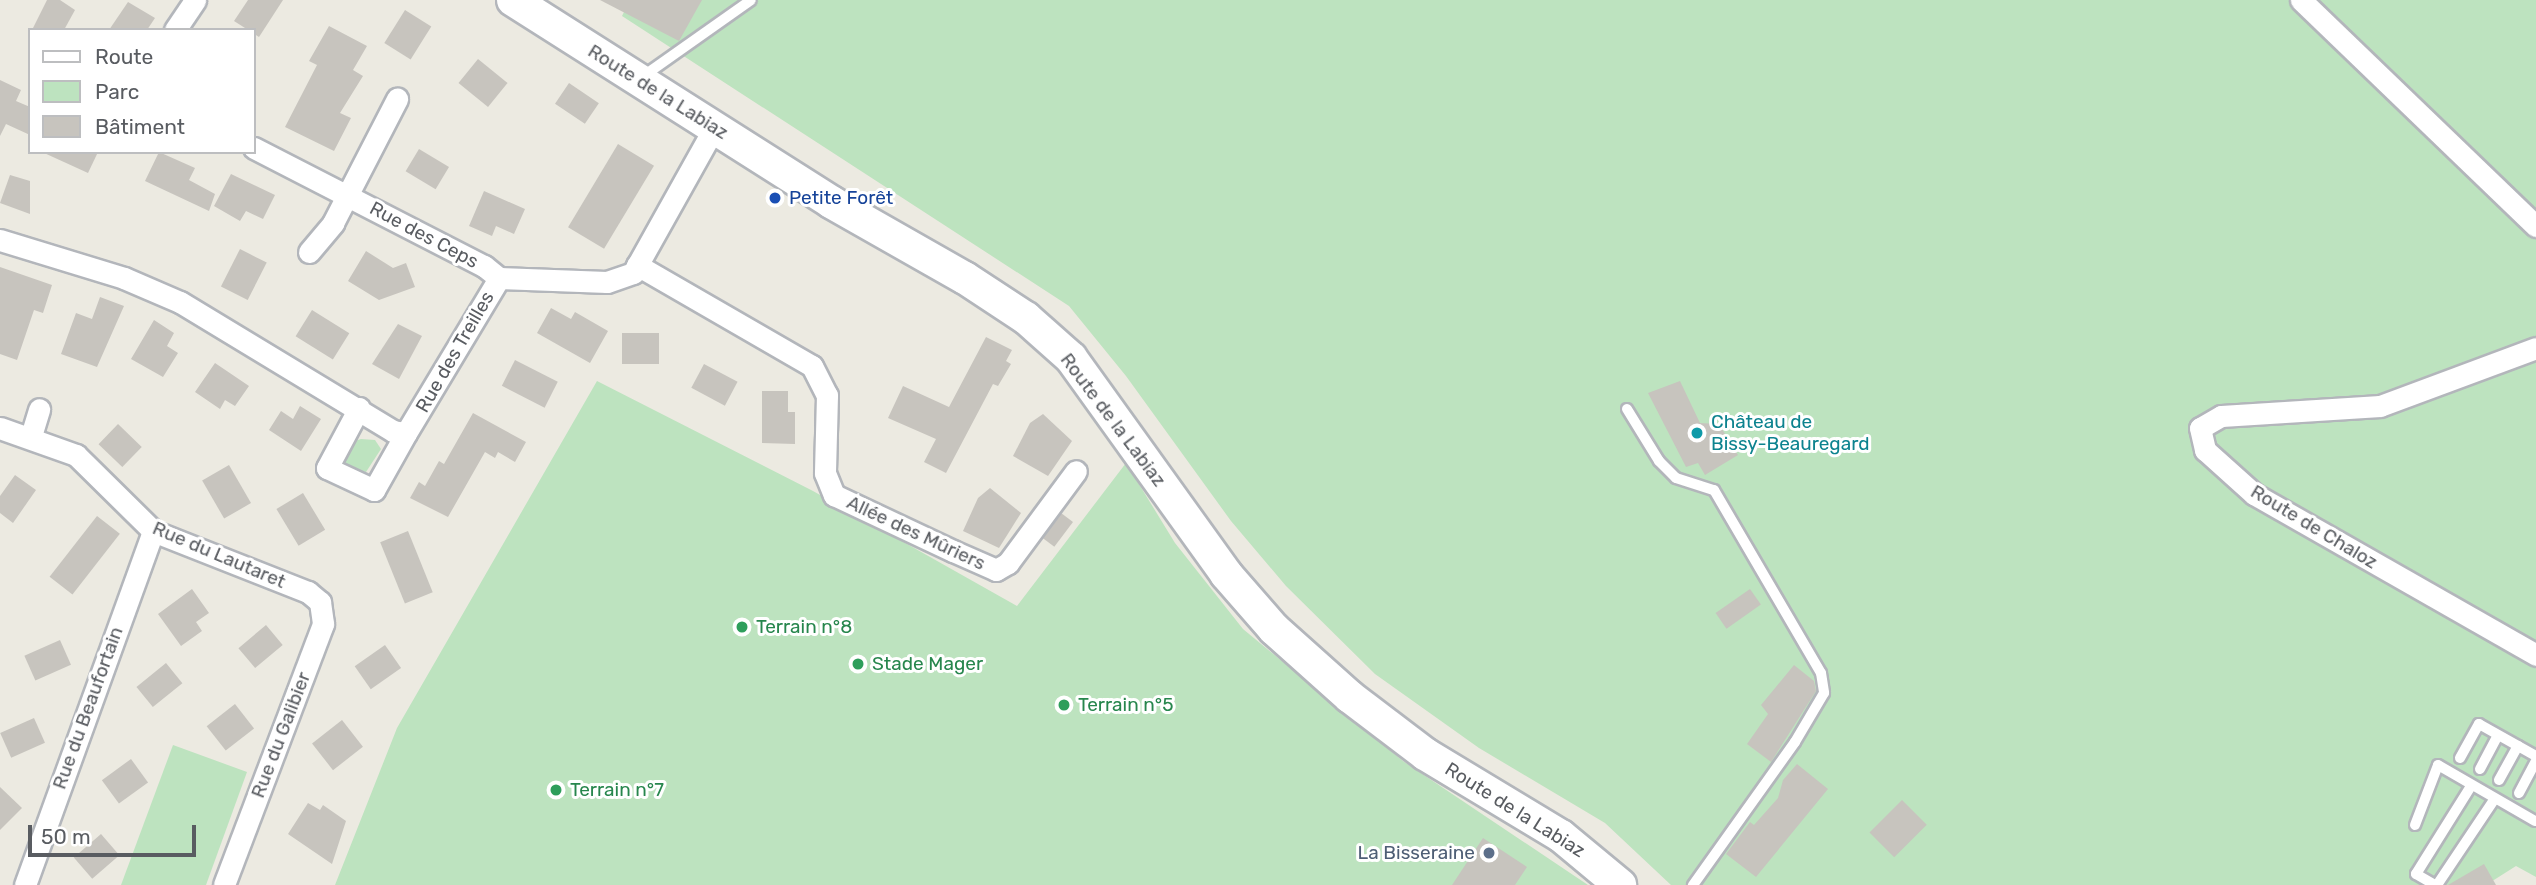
<!DOCTYPE html>
<meta charset="utf-8">
<style>
body{margin:0}
#map{position:relative;width:2536px;height:885px;overflow:hidden;background:#eceae1;font-family:Rubik,sans-serif}
div>[style]{position:absolute}
.green>*{inset:0;background:#bde3bf}
.building>*{inset:0;background:#c7c4be;transform-origin:0 0}
.roads{filter:drop-shadow(2px 0 #b3b6bb) drop-shadow(-2px 0 #b3b6bb) drop-shadow(0 2px #b3b6bb) drop-shadow(0 -2px #b3b6bb)}
.service>*{height:10px;margin:-5px;padding:0 5px;transform-origin:5px;border-radius:5px;background:#fff}
.minor>*{height:21px;margin:-10.5px;padding:0 10.5px;transform-origin:10.5px;border-radius:10.5px;background:#fff}
.secondary>*{height:32px;margin:-16px;padding:0 16px;transform-origin:16px;border-radius:16px;background:#fff}
.dots>*{width:19px;height:19px;translate:-50% -50%;box-sizing:border-box;border:4px solid #fff;border-radius:50%}
span{translate:-50% -50%;white-space:nowrap;text-align:center;line-height:1.15;-webkit-text-stroke:6px #fff;paint-order:stroke}
.street-label{font-size:19px;color:#595c61}
.transit-label{font-size:19px;color:#164399}
.left{translate:0 -50%;text-align:left}
.culture-label{font-size:19px;color:#0d838f}
.leisure-label{font-size:19px;color:#27864d}
.service-label{font-size:19px;color:#4e5e75}
.right{translate:-100% -50%;text-align:right}
.legend{position:absolute;left:28px;top:28px;width:228px;height:126px;box-sizing:border-box;background:#fff;border:2px solid #bdbec0;margin:0;padding:9px 12px;list-style:none;font-size:21px;color:#595c61}
.legend li{display:flex;align-items:center;gap:14px;height:35px}
.legend b{width:35px;border:2px solid #bdbec0}
.scale{position:absolute;left:28px;top:825px;width:168px;height:32px;box-sizing:border-box;border:4px solid #595c61;border-top:0;padding-left:9px;font-size:21px;line-height:24px;white-space:nowrap;color:#595c61;-webkit-text-stroke:5px #fff;paint-order:stroke}
</style>
<div id="map">
<div class="green">
<div style="clip-path:polygon(630px 0,2536px 0,2536px 877px,2516px 866px,2486px 885px,1671px 885px,1605px 823px,1479px 748px,1375px 674px,1286px 586px,1231px 521px,1126px 376px,1069px 306px,622px 16px)"></div>
<div style="clip-path:polygon(597px 381px,813px 491px,1017px 606px,1126px 463px,1175px 543px,1243px 629px,1403px 761px,1588px 885px,335px 885px,397px 728px)"></div>
<div style="clip-path:polygon(361px 439px,375px 440px,381px 449px,366px 472px,347px 468px,339px 457px,348px 443px)"></div>
<div style="clip-path:polygon(173px 745px,247px 772px,206px 885px,121px 885px)"></div>
</div>
<div class="building">
<div style="clip-path:polygon(47px 0,60px 0,75px 10px,64px 30px,32px 30px)"></div>
<div style="clip-path:polygon(248px 0,283px 0,259px 37px,234px 21px)"></div>
<div style="clip-path:polygon(600px 0,702px 0,679px 41px)"></div>
<div style="clip-path:polygon(128px 2px,155px 18px,147px 30px,109px 30px)"></div>
<div style="left:405px;top:10px;width:31px;height:39px;rotate:32deg"></div>
<div style="clip-path:polygon(329px 26px,367px 46px,353px 70px,363px 76px,340px 113px,351px 118px,334px 151px,285px 127px,317px 65px,309px 61px)"></div>
<div style="left:478px;top:59px;width:38px;height:31px;rotate:39deg"></div>
<div style="clip-path:polygon(0 80px,21px 90px,16px 101px,30px 107px,30px 135px,6px 124px,0 136px)"></div>
<div style="left:569px;top:83px;width:36px;height:25px;rotate:34deg"></div>
<div style="left:618px;top:144px;width:42px;height:97px;rotate:31deg"></div>
<div style="left:419px;top:149px;width:35px;height:26px;rotate:31deg"></div>
<div style="clip-path:polygon(42px 152px,98px 152px,88px 173px)"></div>
<div style="clip-path:polygon(159px 152px,195px 168px,189px 180px,215px 194px,209px 211px,145px 181px)"></div>
<div style="clip-path:polygon(231px 174px,275px 195px,263px 219px,246px 211px,240px 221px,214px 206px)"></div>
<div style="clip-path:polygon(10px 175px,30px 181px,30px 214px,0 203px)"></div>
<div style="clip-path:polygon(484px 191px,525px 209px,514px 234px,496px 226px,492px 236px,469px 226px)"></div>
<div style="left:240px;top:249px;width:30px;height:42px;rotate:27deg"></div>
<div style="clip-path:polygon(366px 251px,393px 268px,406px 263px,415px 287px,379px 300px,348px 281px)"></div>
<div style="clip-path:polygon(0 267px,52px 285px,43px 313px,34px 310px,17px 360px,0 354px)"></div>
<div style="clip-path:polygon(100px 297px,124px 306px,97px 367px,61px 354px,76px 313px,92px 319px)"></div>
<div style="clip-path:polygon(551px 308px,571px 319px,575px 312px,608px 331px,590px 363px,537px 333px)"></div>
<div style="left:312px;top:310px;width:44px;height:31px;rotate:32deg"></div>
<div style="clip-path:polygon(154px 320px,174px 333px,167px 346px,178px 353px,163px 377px,131px 359px)"></div>
<div style="clip-path:polygon(398px 324px,422px 336px,399px 379px,372px 364px)"></div>
<div style="left:622px;top:333px;width:37px;height:31px"></div>
<div style="clip-path:polygon(986px 337px,1012px 350px,1006px 361px,1011px 364px,998px 386px,993px 384px,946px 473px,924px 462px,936px 439px,888px 418px,903px 386px,949px 407px)"></div>
<div style="left:515px;top:360px;width:48px;height:29px;rotate:27deg"></div>
<div style="clip-path:polygon(215px 363px,249px 386px,235px 406px,225px 400px,220px 409px,195px 392px)"></div>
<div style="left:704px;top:364px;width:38px;height:27px;rotate:28deg"></div>
<div style="clip-path:polygon(1680px 381px,1700px 423px,1719px 424px,1738px 455px,1705px 475px,1698px 463px,1686px 467px,1648px 393px)"></div>
<div style="clip-path:polygon(762px 391px,788px 391px,788px 412px,795px 412px,795px 444px,762px 443px)"></div>
<div style="clip-path:polygon(300px 406px,321px 419px,301px 451px,269px 430px,281px 411px,293px 419px)"></div>
<div style="clip-path:polygon(473px 413px,526px 442px,515px 462px,498px 452px,495px 458px,485px 452px,448px 517px,410px 498px,419px 482px,425px 486px,439px 461px,444px 464px)"></div>
<div style="clip-path:polygon(1043px 414px,1072px 441px,1048px 476px,1013px 456px,1030px 423px)"></div>
<div style="left:118px;top:424px;width:33px;height:28px;rotate:44deg"></div>
<div style="left:229px;top:465px;width:44px;height:31px;rotate:60deg"></div>
<div style="clip-path:polygon(15px 475px,36px 490px,13px 523px,0 513px,0 496px)"></div>
<div style="clip-path:polygon(990px 488px,1021px 513px,999px 548px,963px 531px,978px 498px)"></div>
<div style="left:303px;top:493px;width:43px;height:31px;rotate:59deg"></div>
<div style="left:1061px;top:513px;width:15px;height:31px;rotate:37deg"></div>
<div style="left:97px;top:516px;width:29px;height:77px;rotate:38deg"></div>
<div style="left:408px;top:531px;width:66px;height:30px;rotate:68deg"></div>
<div style="clip-path:polygon(192px 589px,209px 613px,196px 622px,202px 631px,181px 646px,158px 614px)"></div>
<div style="left:1750px;top:589px;width:19px;height:42px;rotate:55deg"></div>
<div style="left:266px;top:625px;width:26px;height:36px;rotate:50deg"></div>
<div style="left:60px;top:640px;width:27px;height:39px;rotate:66deg"></div>
<div style="left:385px;top:645px;width:28px;height:37px;rotate:55deg"></div>
<div style="left:166px;top:663px;width:26px;height:38px;rotate:51deg"></div>
<div style="clip-path:polygon(1794px 665px,1814px 681px,1816px 691px,1771px 762px,1747px 744px,1768px 714px,1761px 705px)"></div>
<div style="left:235px;top:704px;width:31px;height:36px;rotate:52deg"></div>
<div style="left:34px;top:718px;width:27px;height:37px;rotate:66deg"></div>
<div style="left:342px;top:720px;width:34px;height:38px;rotate:52deg"></div>
<div style="left:131px;top:759px;width:29px;height:36px;rotate:54deg"></div>
<div style="clip-path:polygon(1797px 764px,1828px 789px,1756px 877px,1726px 854px,1750px 822px,1754px 825px,1778px 798px,1783px 780px)"></div>
<div style="clip-path:polygon(0 787px,22px 808px,0 830px)"></div>
<div style="left:1902px;top:800px;width:35px;height:46px;rotate:45deg"></div>
<div style="clip-path:polygon(308px 803px,320px 810px,323px 805px,346px 821px,332px 864px,288px 834px)"></div>
<div style="left:101px;top:834px;width:28px;height:36px;rotate:49deg"></div>
<div style="clip-path:polygon(1483px 838px,1527px 867px,1515px 885px,1452px 885px)"></div>
<div style="clip-path:polygon(2484px 864px,2496px 885px,2448px 885px)"></div>
</div>
<div class="roads">
<div class="service">
<div style="left:642px;top:77px;width:133px;rotate:-35.2deg"></div>
<div style="left:1627px;top:409px;width:61px;rotate:58.4deg"></div>
<div style="left:1659px;top:461px;width:24px;rotate:45deg"></div>
<div style="left:1676px;top:478px;width:40px;rotate:18deg"></div>
<div style="left:1714px;top:490px;width:212px;rotate:59.7deg"></div>
<div style="left:1821px;top:673px;width:20px;rotate:81deg"></div>
<div style="left:1824px;top:693px;width:57px;rotate:120.6deg"></div>
<div style="left:1795px;top:742px;width:176px;rotate:125.5deg"></div>
<div style="left:2460px;top:758px;width:39px;rotate:-61deg"></div>
<div style="left:2479px;top:724px;width:65px;rotate:29.3deg"></div>
<div style="left:2480px;top:769px;width:38px;rotate:-62deg"></div>
<div style="left:2499px;top:780px;width:39px;rotate:-61deg"></div>
<div style="left:2519px;top:793px;width:36px;rotate:-62deg"></div>
<div style="left:2415px;top:825px;width:64px;rotate:-69deg"></div>
<div style="left:2438px;top:765px;width:112px;rotate:30deg"></div>
<div style="left:2435px;top:885px;width:22px;rotate:-150deg"></div>
<div style="left:2416px;top:874px;width:104px;rotate:-58deg"></div>
<div style="left:2437px;top:885px;width:102px;rotate:-56.2deg"></div>
</div>
<div class="minor">
<div style="left:2301px;top:0;width:326px;rotate:43.9deg"></div>
<div style="left:175px;top:30px;width:36px;rotate:-56deg"></div>
<div style="left:254px;top:148px;width:259px;rotate:27.2deg"></div>
<div style="left:484px;top:266px;width:19px;rotate:39deg"></div>
<div style="left:0;top:240px;width:130px;rotate:17deg"></div>
<div style="left:124px;top:278px;width:61px;rotate:23.2deg"></div>
<div style="left:180px;top:302px;width:249px;rotate:31.2deg"></div>
<div style="left:393px;top:431px;width:13px;rotate:9deg"></div>
<div style="left:406px;top:433px;width:181px;rotate:-59deg"></div>
<div style="left:499px;top:278px;width:108px;rotate:2.1deg"></div>
<div style="left:607px;top:282px;width:28px;rotate:-19deg"></div>
<div style="left:633px;top:273px;width:166px;rotate:-60.8deg"></div>
<div style="left:309px;top:252px;width:38px;rotate:-50deg"></div>
<div style="left:333px;top:223px;width:140px;rotate:-62.7deg"></div>
<div style="left:637px;top:265px;width:202px;rotate:30deg"></div>
<div style="left:812px;top:366px;width:33px;rotate:63deg"></div>
<div style="left:827px;top:395px;width:78px;rotate:91.5deg"></div>
<div style="left:825px;top:473px;width:24px;rotate:68deg"></div>
<div style="left:834px;top:495px;width:132px;rotate:25.2deg"></div>
<div style="left:953px;top:551px;width:47px;rotate:23.8deg"></div>
<div style="left:996px;top:570px;width:14px;rotate:-30deg"></div>
<div style="left:1008px;top:563px;width:114px;rotate:-53.5deg"></div>
<div style="left:2536px;top:348px;width:166px;rotate:159.6deg"></div>
<div style="left:2380px;top:406px;width:159px;rotate:176.4deg"></div>
<div style="left:2221px;top:416px;width:24px;rotate:150deg"></div>
<div style="left:2200px;top:428px;width:23px;rotate:77deg"></div>
<div style="left:2205px;top:450px;width:66px;rotate:41.9deg"></div>
<div style="left:2254px;top:494px;width:325px;rotate:29.7deg"></div>
<div style="left:359px;top:408px;width:68px;rotate:118.1deg"></div>
<div style="left:327px;top:468px;width:52px;rotate:25.1deg"></div>
<div style="left:374px;top:490px;width:65px;rotate:-60.7deg"></div>
<div style="left:0;top:428px;width:81px;rotate:19.6deg"></div>
<div style="left:76px;top:455px;width:108px;rotate:44.6deg"></div>
<div style="left:153px;top:531px;width:167px;rotate:21.5deg"></div>
<div style="left:308px;top:592px;width:16px;rotate:40deg"></div>
<div style="left:320px;top:602px;width:22px;rotate:82deg"></div>
<div style="left:323px;top:624px;width:279px;rotate:110.8deg"></div>
<div style="left:31px;top:436px;width:28px;rotate:-73deg"></div>
<div style="left:25px;top:885px;width:376px;rotate:-70.1deg"></div>
</div>
<div class="secondary">
<div style="left:513px;top:0;width:377px;rotate:32.4deg"></div>
<div style="left:831px;top:202px;width:154px;rotate:29.6deg"></div>
<div style="left:965px;top:278px;width:73px;rotate:33.3deg"></div>
<div style="left:1026px;top:318px;width:60px;rotate:41.6deg"></div>
<div style="left:1071px;top:358px;width:266px;rotate:54.3deg"></div>
<div style="left:1226px;top:574px;width:73px;rotate:48.9deg"></div>
<div style="left:1274px;top:629px;width:102px;rotate:41.8deg"></div>
<div style="left:1350px;top:697px;width:94px;rotate:37.2deg"></div>
<div style="left:1425px;top:754px;width:159px;rotate:31.1deg"></div>
<div style="left:1561px;top:836px;width:77px;rotate:39.7deg"></div>
</div>
</div>
<div class="dots">
<div style="left:775px;top:198px;background:#1a4fb4"></div>
<div style="left:1697px;top:433px;background:#0f9aa8"></div>
<div style="left:742px;top:627px;background:#2e9e5b"></div>
<div style="left:858px;top:664px;background:#2e9e5b"></div>
<div style="left:1064px;top:705px;background:#2e9e5b"></div>
<div style="left:556px;top:790px;background:#2e9e5b"></div>
<div style="left:1489px;top:853px;background:#5c6f8a"></div>
</div>
<div class="street-label">
<span style="left:658px;top:92px;rotate:32deg">Route de la Labiaz</span>
<span style="left:424px;top:235px;rotate:28deg">Rue des Ceps</span>
<span style="left:455px;top:352px;rotate:-60deg">Rue des Treilles</span>
<span style="left:1113px;top:420px;rotate:53deg">Route de la Labiaz</span>
<span style="left:2314px;top:527px;rotate:31deg">Route de Chaloz</span>
<span style="left:916px;top:533px;rotate:25deg">Allée des Mûriers</span>
<span style="left:219px;top:555px;rotate:23deg">Rue du Lautaret</span>
<span style="left:88px;top:708px;rotate:-70deg">Rue du Beaufortain</span>
<span style="left:281px;top:735px;rotate:-69deg">Rue du Galibier</span>
<span style="left:1515px;top:810px;rotate:32deg">Route de la Labiaz</span>
</div>
<div class="transit-label">
<span class="left" style="left:789px;top:198px">Petite Forêt</span>
</div>
<div class="culture-label">
<span class="left" style="left:1711px;top:433px">Château de<br>Bissy-Beauregard</span>
</div>
<div class="leisure-label">
<span class="left" style="left:756px;top:627px">Terrain n°8</span>
<span class="left" style="left:872px;top:664px">Stade Mager</span>
<span class="left" style="left:1078px;top:705px">Terrain n°5</span>
<span class="left" style="left:570px;top:790px">Terrain n°7</span>
</div>
<div class="service-label">
<span class="right" style="left:1475px;top:853px">La Bisseraine</span>
</div>
<ul class="legend">
<li><b style="height:9px;background:#fff"></b>Route</li>
<li><b style="height:19px;background:#bde3bf"></b>Parc</li>
<li><b style="height:19px;background:#c7c4be"></b>Bâtiment</li>
</ul>
<div class="scale">50 m</div>
</div>
